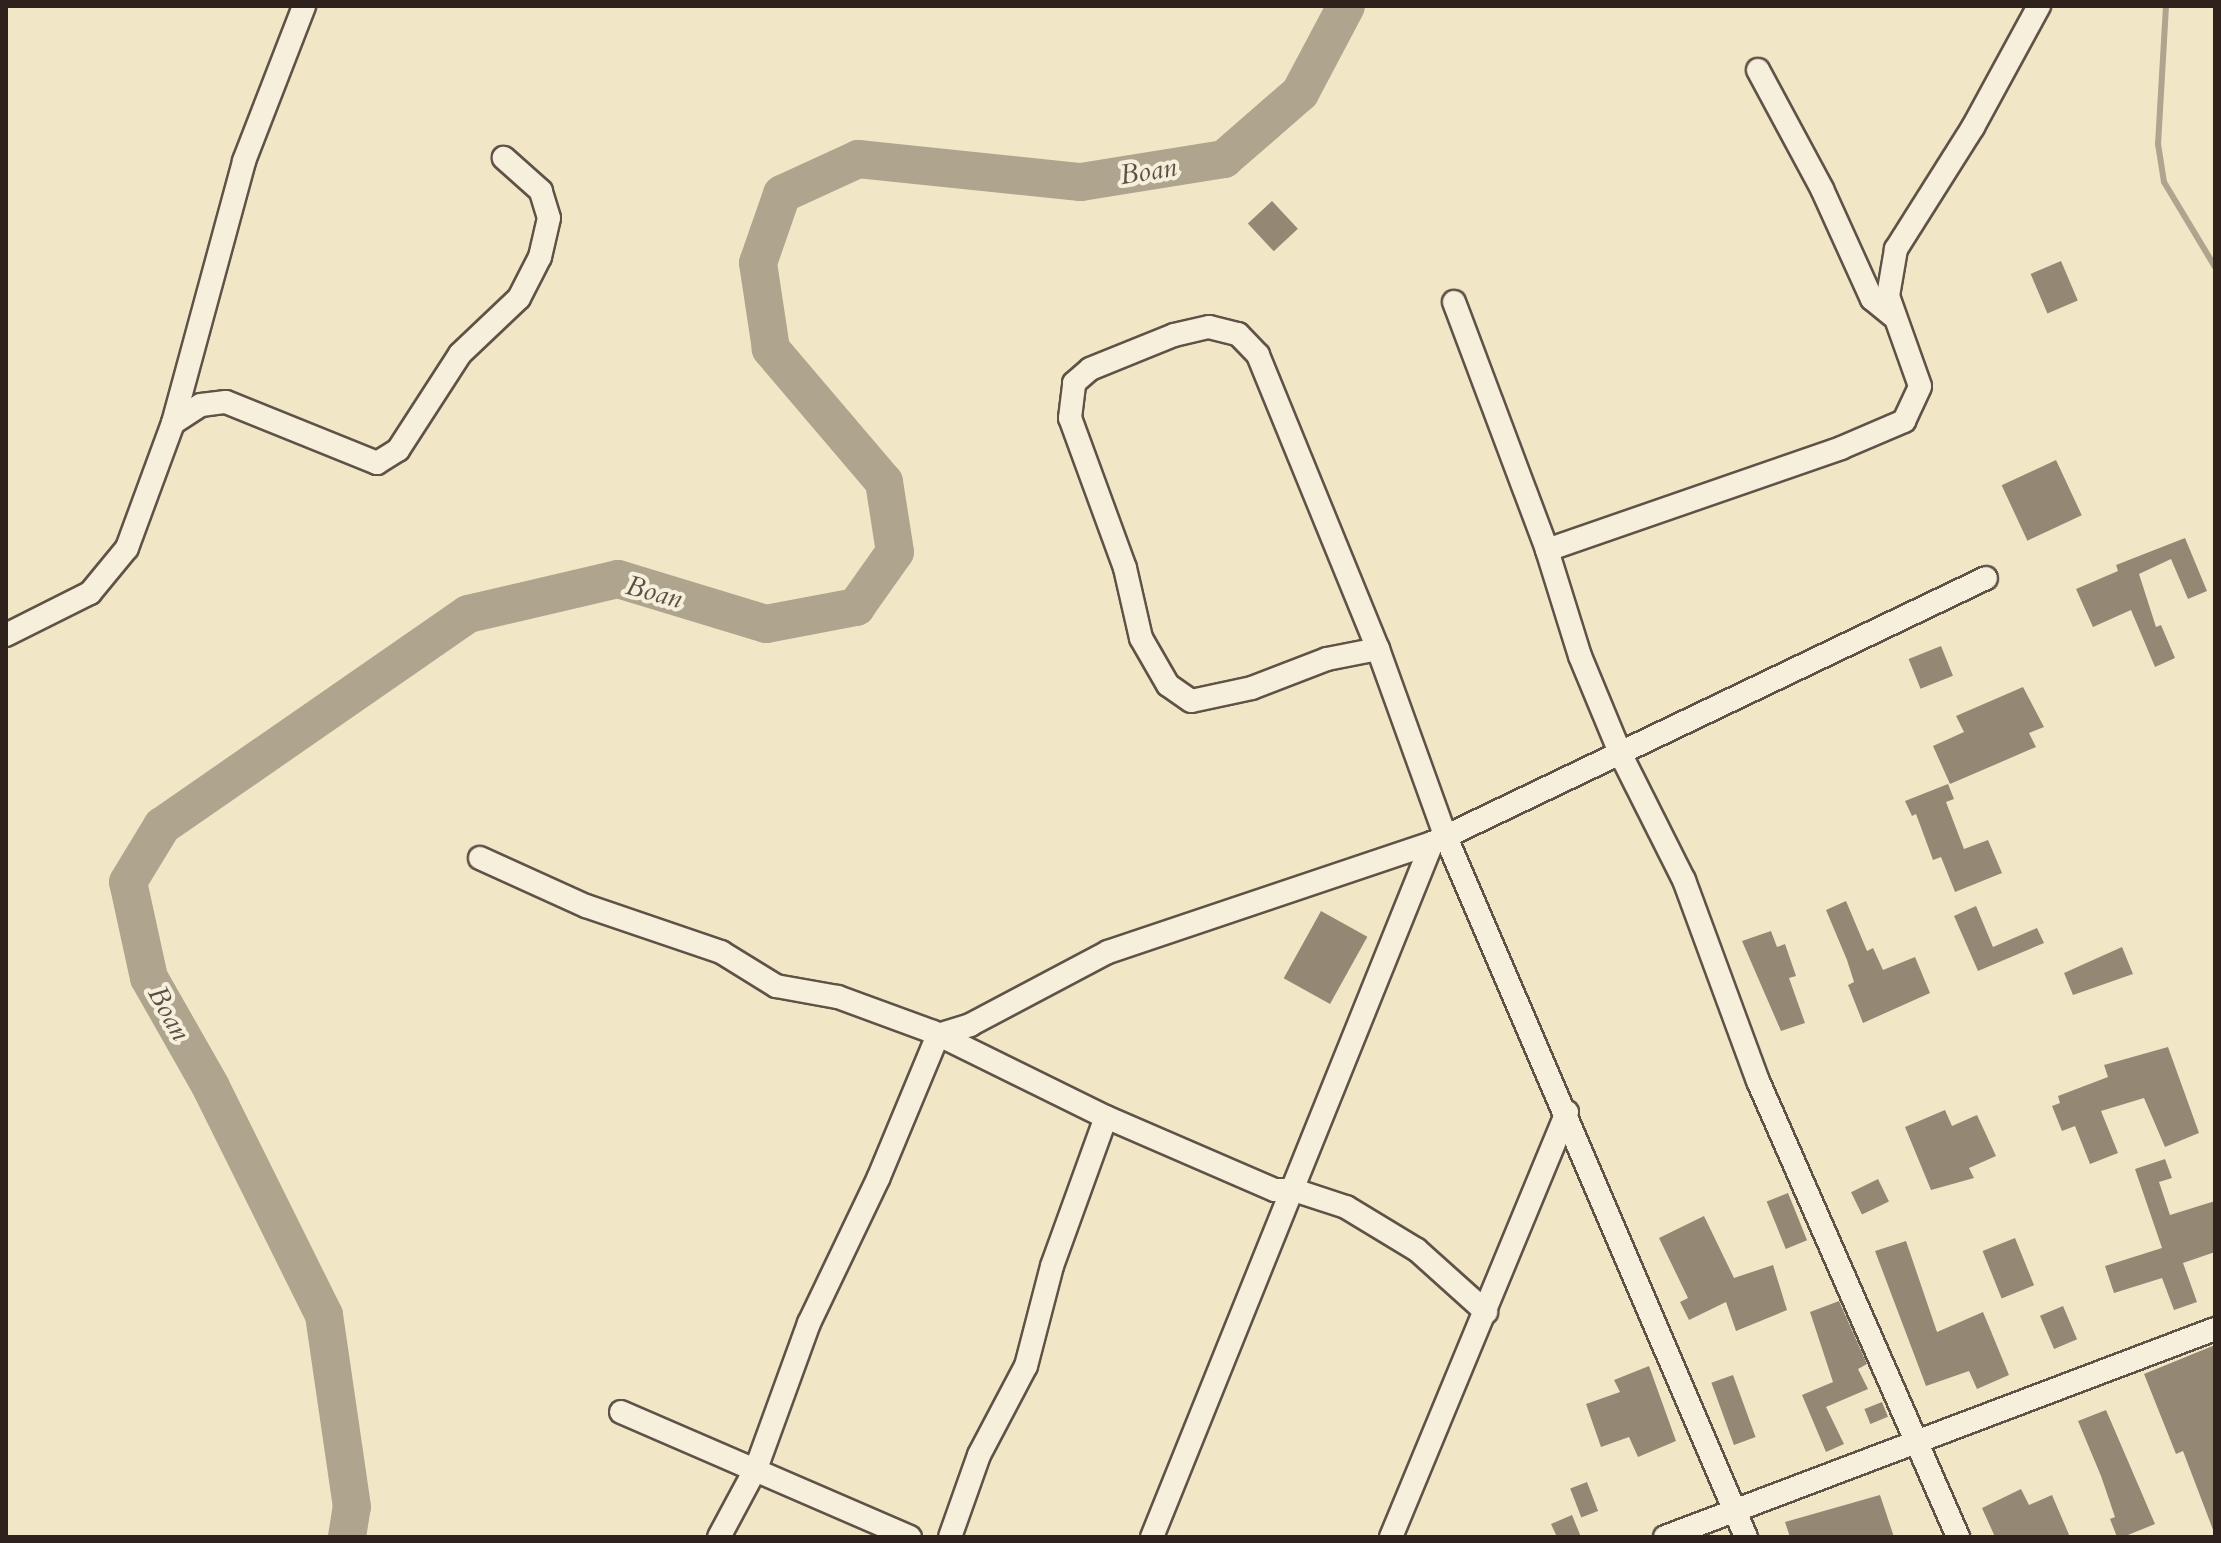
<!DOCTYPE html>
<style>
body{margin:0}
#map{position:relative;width:2221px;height:1543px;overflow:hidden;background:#f1e7c7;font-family:Cardo,serif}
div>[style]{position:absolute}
.stream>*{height:6px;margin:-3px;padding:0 3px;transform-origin:3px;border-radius:3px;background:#afa48d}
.river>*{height:38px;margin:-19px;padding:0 19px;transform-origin:19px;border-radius:19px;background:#afa48d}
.building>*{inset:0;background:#948875;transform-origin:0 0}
.roads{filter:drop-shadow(2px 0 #605247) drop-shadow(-2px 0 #605247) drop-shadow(0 2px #605247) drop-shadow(0 -2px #605247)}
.minor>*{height:22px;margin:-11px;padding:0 11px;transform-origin:11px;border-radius:11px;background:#f6efdb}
span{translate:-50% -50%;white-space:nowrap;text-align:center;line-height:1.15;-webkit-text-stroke:8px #f6efdb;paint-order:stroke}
.water-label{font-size:28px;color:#5c4f44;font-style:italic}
.frame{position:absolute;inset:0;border:8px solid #2f211c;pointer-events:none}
</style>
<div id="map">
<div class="stream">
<div style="left:2166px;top:6px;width:138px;rotate:93.3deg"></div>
<div style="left:2158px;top:144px;width:38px;rotate:81deg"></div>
<div style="left:2164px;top:182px;width:99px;rotate:59deg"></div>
</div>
<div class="river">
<div style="left:347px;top:1537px;width:30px;rotate:-81deg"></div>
<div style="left:352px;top:1507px;width:194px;rotate:-98.3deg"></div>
<div style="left:324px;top:1315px;width:254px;rotate:-116.4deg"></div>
<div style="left:211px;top:1087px;width:125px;rotate:-119.6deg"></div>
<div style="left:149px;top:978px;width:98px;rotate:-102.3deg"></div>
<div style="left:128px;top:882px;width:66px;rotate:-58.7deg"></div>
<div style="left:162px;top:826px;width:372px;rotate:-34.7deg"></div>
<div style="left:468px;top:614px;width:154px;rotate:-13.1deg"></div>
<div style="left:618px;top:579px;width:155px;rotate:16.9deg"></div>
<div style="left:766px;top:624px;width:92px;rotate:-10.7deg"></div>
<div style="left:856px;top:607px;width:67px;rotate:-54.7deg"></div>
<div style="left:895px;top:552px;width:71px;rotate:-98.9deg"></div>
<div style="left:884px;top:482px;width:175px;rotate:-130.4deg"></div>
<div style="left:771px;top:349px;width:87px;rotate:-98.6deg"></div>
<div style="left:758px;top:263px;width:73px;rotate:-70.8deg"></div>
<div style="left:782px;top:194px;width:84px;rotate:-24.7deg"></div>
<div style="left:858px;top:159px;width:224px;rotate:5.9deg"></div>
<div style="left:1081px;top:182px;width:145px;rotate:-9.1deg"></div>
<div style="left:1224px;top:159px;width:101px;rotate:-41deg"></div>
<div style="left:1300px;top:93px;width:98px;rotate:-62.1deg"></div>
</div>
<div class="building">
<div style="left:1272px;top:201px;width:38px;height:33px;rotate:47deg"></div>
<div style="left:2061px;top:261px;width:43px;height:33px;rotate:67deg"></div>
<div style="left:2056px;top:460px;width:61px;height:60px;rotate:65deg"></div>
<div style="clip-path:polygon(2185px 538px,2207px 591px,2188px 599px,2171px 559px,2139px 574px,2156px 627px,2161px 625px,2175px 658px,2155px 667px,2131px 610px,2093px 627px,2076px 589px,2118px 571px,2116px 565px)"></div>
<div style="left:1941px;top:646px;width:32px;height:35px;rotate:68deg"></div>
<div style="clip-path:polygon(2023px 687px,2044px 727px,2029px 733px,2036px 747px,1950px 784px,1933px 746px,1964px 732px,1956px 716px)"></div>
<div style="clip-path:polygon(1948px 784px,1954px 799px,1946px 802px,1964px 849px,1988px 840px,2002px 873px,1955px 892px,1941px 857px,1933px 860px,1916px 814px,1912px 816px,1905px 801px)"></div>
<div style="clip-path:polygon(1846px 901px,1867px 951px,1873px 948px,1883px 970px,1915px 957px,1930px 993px,1863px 1023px,1848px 985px,1854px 982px,1847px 960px,1826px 910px)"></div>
<div style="clip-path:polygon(1976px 906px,1993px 947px,2037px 928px,2044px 943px,1978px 971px,1954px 916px)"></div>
<div style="left:1321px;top:911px;width:53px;height:77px;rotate:29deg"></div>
<div style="clip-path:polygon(1771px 931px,1777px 947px,1785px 944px,1796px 976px,1789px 978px,1805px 1023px,1781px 1031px,1742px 941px)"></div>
<div style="clip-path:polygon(2122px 947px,2133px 974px,2073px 995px,2064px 973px)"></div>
<div style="clip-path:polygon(2168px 1047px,2199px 1133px,2165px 1147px,2144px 1098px,2101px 1111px,2118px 1153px,2090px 1164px,2075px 1126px,2062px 1131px,2052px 1106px,2060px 1103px,2058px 1096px,2108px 1077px,2104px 1065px)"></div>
<div style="clip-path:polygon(1945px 1110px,1952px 1126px,1977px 1115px,1996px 1156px,1969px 1168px,1974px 1178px,1931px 1190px,1905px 1127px)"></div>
<div style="clip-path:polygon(2165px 1159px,2172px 1178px,2159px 1182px,2170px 1215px,2215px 1201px,2215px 1252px,2183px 1263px,2197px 1302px,2174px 1310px,2162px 1278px,2114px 1293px,2105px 1266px,2162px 1248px,2135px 1169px)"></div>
<div style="left:1878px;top:1179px;width:25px;height:30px;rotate:64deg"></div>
<div style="left:1788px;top:1193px;width:51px;height:23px;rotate:68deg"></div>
<div style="clip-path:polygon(1704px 1216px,1734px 1278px,1773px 1265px,1787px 1310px,1736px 1331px,1726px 1302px,1689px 1320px,1680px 1302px,1688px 1298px,1659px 1238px)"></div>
<div style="left:2015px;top:1238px;width:51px;height:35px;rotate:68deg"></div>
<div style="clip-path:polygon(1906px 1241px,1937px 1332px,1983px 1312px,2009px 1375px,1977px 1389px,1969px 1371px,1926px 1386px,1875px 1251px)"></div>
<div style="clip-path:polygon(1839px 1301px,1867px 1364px,1858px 1369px,1868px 1389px,1826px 1407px,1844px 1444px,1826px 1452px,1802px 1395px,1833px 1382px,1810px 1312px)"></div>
<div style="left:2063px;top:1306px;width:36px;height:25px;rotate:67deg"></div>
<div style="clip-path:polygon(2215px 1345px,2215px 1535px,2183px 1451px,2176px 1454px,2144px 1374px)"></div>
<div style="clip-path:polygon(1649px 1366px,1676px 1441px,1638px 1457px,1629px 1437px,1601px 1447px,1586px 1404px,1620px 1392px,1614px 1380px)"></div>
<div style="left:1733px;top:1375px;width:66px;height:23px;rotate:70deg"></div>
<div style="left:1882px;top:1402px;width:16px;height:19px;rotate:68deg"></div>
<div style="clip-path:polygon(2106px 1410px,2155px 1524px,2123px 1537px,2117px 1537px,2110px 1519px,2115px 1517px,2101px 1476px,2078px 1421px)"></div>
<div style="left:1587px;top:1482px;width:31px;height:18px;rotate:69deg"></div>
<div style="clip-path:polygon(2021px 1489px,2029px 1505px,2052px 1495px,2070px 1537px,1995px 1537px,1982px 1508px)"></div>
<div style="clip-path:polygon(1880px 1495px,1894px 1537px,1790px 1537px,1785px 1522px)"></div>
<div style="clip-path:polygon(1572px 1515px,1581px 1537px,1557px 1537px,1551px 1524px)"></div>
</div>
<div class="roads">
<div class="minor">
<div style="left:1758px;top:70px;width:135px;rotate:61.7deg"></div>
<div style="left:1822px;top:189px;width:121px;rotate:65.6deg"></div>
<div style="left:1872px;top:299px;width:26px;rotate:39deg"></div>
<div style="left:1454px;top:302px;width:265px;rotate:69.4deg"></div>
<div style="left:1547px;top:550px;width:111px;rotate:72.7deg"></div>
<div style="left:1580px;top:656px;width:107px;rotate:67.5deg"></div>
<div style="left:1621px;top:755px;width:140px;rotate:63.3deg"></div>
<div style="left:1684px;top:880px;width:214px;rotate:69.8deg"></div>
<div style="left:1758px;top:1081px;width:498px;rotate:66.3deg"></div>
<div style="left:173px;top:423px;width:33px;rotate:-33deg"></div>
<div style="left:201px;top:405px;width:25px;rotate:-7deg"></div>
<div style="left:226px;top:402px;width:163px;rotate:22deg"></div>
<div style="left:377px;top:463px;width:25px;rotate:-32deg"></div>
<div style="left:398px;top:450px;width:114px;rotate:-57.1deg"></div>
<div style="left:460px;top:354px;width:81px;rotate:-43.5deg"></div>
<div style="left:519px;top:298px;width:46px;rotate:-62.9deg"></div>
<div style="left:540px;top:257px;width:40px;rotate:-77deg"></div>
<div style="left:549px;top:218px;width:28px;rotate:-107deg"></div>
<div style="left:541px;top:191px;width:50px;rotate:-138.3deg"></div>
<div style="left:1547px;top:550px;width:311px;rotate:-19.1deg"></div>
<div style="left:1841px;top:448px;width:69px;rotate:-23.2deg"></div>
<div style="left:1904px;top:421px;width:38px;rotate:-65deg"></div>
<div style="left:1920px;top:386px;width:96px;rotate:-109.6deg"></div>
<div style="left:1888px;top:296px;width:48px;rotate:-80.3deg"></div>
<div style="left:1896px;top:249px;width:144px;rotate:-57.7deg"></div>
<div style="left:1973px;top:127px;width:138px;rotate:-61.4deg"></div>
<div style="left:6px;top:635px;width:94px;rotate:-26.6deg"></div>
<div style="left:90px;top:593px;width:58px;rotate:-50.6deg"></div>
<div style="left:127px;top:548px;width:133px;rotate:-69.8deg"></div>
<div style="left:173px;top:423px;width:271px;rotate:-74.8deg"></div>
<div style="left:244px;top:161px;width:166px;rotate:-68.8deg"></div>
<div style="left:1378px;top:649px;width:52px;rotate:168.9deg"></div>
<div style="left:1327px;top:659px;width:80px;rotate:158.9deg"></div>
<div style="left:1252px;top:688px;width:62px;rotate:168deg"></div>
<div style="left:1191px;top:701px;width:28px;rotate:-145deg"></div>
<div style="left:1168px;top:685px;width:54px;rotate:-119.9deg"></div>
<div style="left:1141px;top:638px;width:72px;rotate:-102.9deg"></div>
<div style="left:1125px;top:568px;width:160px;rotate:-110.1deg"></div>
<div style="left:1070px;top:418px;width:35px;rotate:-83deg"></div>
<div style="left:1074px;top:383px;width:21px;rotate:-41deg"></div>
<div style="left:1090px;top:369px;width:91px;rotate:-22deg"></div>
<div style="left:1174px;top:335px;width:36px;rotate:-13deg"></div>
<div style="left:1209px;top:327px;width:30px;rotate:14deg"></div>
<div style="left:1238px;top:334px;width:29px;rotate:46deg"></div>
<div style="left:1258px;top:355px;width:318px;rotate:67.8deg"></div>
<div style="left:1378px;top:649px;width:198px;rotate:70.2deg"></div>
<div style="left:1445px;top:835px;width:764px;rotate:66.79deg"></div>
<div style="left:480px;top:858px;width:116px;rotate:24.4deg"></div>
<div style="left:586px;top:906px;width:143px;rotate:18.8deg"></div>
<div style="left:721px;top:952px;width:65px;rotate:31.7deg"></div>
<div style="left:776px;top:986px;width:63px;rotate:10.1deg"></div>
<div style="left:838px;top:997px;width:101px;rotate:20.2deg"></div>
<div style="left:933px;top:1032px;width:193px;rotate:26.2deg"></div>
<div style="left:621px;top:1412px;width:315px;rotate:23.4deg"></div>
<div style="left:719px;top:1537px;width:81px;rotate:-61.8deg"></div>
<div style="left:757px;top:1466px;width:152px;rotate:-70deg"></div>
<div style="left:809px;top:1323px;width:160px;rotate:-64.4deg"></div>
<div style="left:878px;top:1179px;width:156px;rotate:-67.4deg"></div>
<div style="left:938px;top:1035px;width:34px;rotate:-17deg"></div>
<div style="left:970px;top:1025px;width:156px;rotate:-27.9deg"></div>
<div style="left:1108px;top:952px;width:342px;rotate:-18.6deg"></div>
<div style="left:1432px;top:843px;width:614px;rotate:-25.56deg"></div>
<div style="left:950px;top:1537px;width:87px;rotate:-70.5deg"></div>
<div style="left:979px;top:1455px;width:101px;rotate:-62.2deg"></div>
<div style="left:1026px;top:1366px;width:103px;rotate:-75.4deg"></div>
<div style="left:1052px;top:1266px;width:158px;rotate:-70.1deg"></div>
<div style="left:1106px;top:1117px;width:184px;rotate:23.4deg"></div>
<div style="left:1275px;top:1190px;width:19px"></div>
<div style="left:1294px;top:1190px;width:55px;rotate:18.1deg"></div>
<div style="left:1346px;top:1207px;width:83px;rotate:31.2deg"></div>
<div style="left:1417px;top:1250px;width:93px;rotate:41.9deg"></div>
<div style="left:1152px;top:1537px;width:748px;rotate:-68.03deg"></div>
<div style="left:1391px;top:1537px;width:460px;rotate:-67.5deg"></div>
<div style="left:1665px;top:1537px;width:588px;rotate:-20.72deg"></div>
</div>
</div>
<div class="water-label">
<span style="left:1148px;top:171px;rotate:-9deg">Boan</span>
<span style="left:654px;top:592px;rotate:15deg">Boan</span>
<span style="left:169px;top:1013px;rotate:61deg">Boan</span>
</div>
<div class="frame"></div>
</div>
